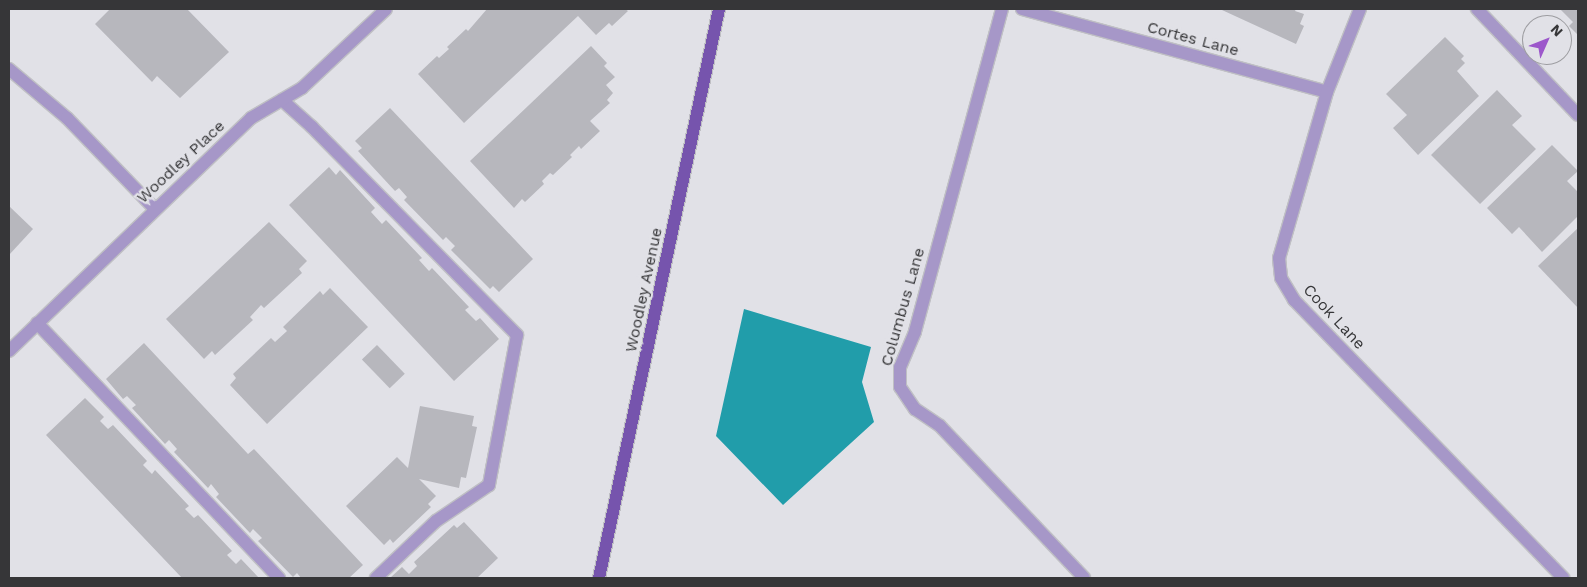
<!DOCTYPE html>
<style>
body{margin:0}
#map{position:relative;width:1587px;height:587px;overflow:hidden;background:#e1e1e7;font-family:"Work Sans",sans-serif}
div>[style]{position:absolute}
.water>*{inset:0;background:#219daa}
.building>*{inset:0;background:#b7b7bd;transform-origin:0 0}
.roads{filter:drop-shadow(1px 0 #bfbfc4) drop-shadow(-1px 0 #bfbfc4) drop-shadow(0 1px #bfbfc4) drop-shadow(0 -1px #bfbfc4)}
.minor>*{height:12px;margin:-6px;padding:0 6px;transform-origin:6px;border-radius:6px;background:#a697c8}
.major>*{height:12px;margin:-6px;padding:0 6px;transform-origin:6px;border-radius:6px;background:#7654ad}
span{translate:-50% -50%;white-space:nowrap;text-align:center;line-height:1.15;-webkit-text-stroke:4.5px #e1e1e7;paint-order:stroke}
.street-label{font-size:16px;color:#363638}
.frame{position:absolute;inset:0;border:10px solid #363638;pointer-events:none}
.north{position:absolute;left:1522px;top:15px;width:50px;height:50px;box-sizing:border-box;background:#e1e1e7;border:1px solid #9d9da1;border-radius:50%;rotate:46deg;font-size:14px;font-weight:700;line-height:20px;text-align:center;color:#363638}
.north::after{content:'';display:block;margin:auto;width:18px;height:22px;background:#9c57cb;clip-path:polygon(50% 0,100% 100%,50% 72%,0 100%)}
</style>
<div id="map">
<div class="water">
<div style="clip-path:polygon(744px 309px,871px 347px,862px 382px,874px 422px,783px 505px,716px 436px)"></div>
</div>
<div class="building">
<div style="clip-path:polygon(110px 9px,187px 9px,229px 52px,180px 98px,157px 76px,152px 82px,95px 24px)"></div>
<div style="clip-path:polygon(487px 9px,625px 9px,628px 11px,612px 26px,609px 23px,596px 35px,578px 16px,464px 123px,418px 74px,437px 56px,439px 58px,449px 49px,447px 47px,466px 29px,468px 31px)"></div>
<div style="clip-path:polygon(1223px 9px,1296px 9px,1295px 11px,1304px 14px,1300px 24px,1304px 26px,1296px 44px,1222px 10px)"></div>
<div style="clip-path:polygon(1560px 9px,1578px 9px,1578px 35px,1569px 26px,1573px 22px)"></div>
<div style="clip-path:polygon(1445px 37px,1464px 56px,1461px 59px,1465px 63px,1457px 71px,1479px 96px,1418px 155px,1393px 128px,1407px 115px,1386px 94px)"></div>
<div style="clip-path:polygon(591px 46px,607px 63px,604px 66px,615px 77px,606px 85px,613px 93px,607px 100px,610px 103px,590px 121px,600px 131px,581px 149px,579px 146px,570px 155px,572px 157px,553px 175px,550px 173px,542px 181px,544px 184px,525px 202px,522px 199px,514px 208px,470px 161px)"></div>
<div style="clip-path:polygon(1497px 90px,1522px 116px,1512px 125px,1536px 149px,1480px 204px,1431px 155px)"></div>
<div style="clip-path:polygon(390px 108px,533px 259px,499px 292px,493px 286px,490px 289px,451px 250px,455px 246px,446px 237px,443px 240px,404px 200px,407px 197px,399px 188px,395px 191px,358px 151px,362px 148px,355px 141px)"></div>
<div style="clip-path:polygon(1552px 145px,1578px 171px,1567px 181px,1578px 192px,1578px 216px,1542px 252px,1519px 227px,1512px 234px,1487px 208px)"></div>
<div style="clip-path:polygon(329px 167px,336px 175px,340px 170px,375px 208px,371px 212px,382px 224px,386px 220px,422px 258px,419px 260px,429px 271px,432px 268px,469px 307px,465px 310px,476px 321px,480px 318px,499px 339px,454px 381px,289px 205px)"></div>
<div style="clip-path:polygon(9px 206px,33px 229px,9px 255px)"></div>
<div style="clip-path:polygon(269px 222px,307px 261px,299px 269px,302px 273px,264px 308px,261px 305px,250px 317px,253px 320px,215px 355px,212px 351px,204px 359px,166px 319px)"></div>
<div style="clip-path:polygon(1578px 228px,1578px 308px,1538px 266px)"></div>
<div style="clip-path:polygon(330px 288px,368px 327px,267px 424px,230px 385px,236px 378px,233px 374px,271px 338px,275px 342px,287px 331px,283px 327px,320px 291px,323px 295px)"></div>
<div style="clip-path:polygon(144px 343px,248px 454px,254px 449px,363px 565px,349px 578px,301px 578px,297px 573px,293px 577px,258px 541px,262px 538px,253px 529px,250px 533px,216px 497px,219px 494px,211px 484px,208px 488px,174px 452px,177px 449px,169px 440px,165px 444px,132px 408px,136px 405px,127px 396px,123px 399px,106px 379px)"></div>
<div style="left:377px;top:345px;width:40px;height:21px;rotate:46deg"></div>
<div style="clip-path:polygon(85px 398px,104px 417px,100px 421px,108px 429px,113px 425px,147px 461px,143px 465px,152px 474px,155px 470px,189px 506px,185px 509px,194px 518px,198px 515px,232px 551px,227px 555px,236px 564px,241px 559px,259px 578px,182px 578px,46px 435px)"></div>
<div style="clip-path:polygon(420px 406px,474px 416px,472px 426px,477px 427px,466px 478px,461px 477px,459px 488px,419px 479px,436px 496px,428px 504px,431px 507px,393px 543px,390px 539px,384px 545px,346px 506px,397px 457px,408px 468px)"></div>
<div style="clip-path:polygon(464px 522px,498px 558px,477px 578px,390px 578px,402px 567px,409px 574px,417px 566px,414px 562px,454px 525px,457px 528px)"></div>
</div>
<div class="roads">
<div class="minor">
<div style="left:1002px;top:9px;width:335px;rotate:105.1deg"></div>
<div style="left:915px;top:332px;width:38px;rotate:113deg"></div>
<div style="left:900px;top:367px;width:20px;rotate:90deg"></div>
<div style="left:900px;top:387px;width:27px;rotate:56deg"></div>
<div style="left:915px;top:409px;width:30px;rotate:34deg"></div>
<div style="left:940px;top:426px;width:209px;rotate:46.5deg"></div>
<div style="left:1022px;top:9px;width:316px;rotate:15.2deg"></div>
<div style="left:1360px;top:9px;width:89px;rotate:111.7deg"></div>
<div style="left:1327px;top:92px;width:173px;rotate:106.1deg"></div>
<div style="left:1279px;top:258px;width:20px;rotate:84deg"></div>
<div style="left:1281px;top:278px;width:26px;rotate:59deg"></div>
<div style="left:1294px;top:300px;width:387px;rotate:45.9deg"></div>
<div style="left:1477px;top:9px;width:146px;rotate:46.4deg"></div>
<div style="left:9px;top:69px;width:76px;rotate:40.2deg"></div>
<div style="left:67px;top:118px;width:127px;rotate:46deg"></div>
<div style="left:282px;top:100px;width:40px;rotate:42deg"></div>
<div style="left:312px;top:127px;width:292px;rotate:45.4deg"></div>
<div style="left:517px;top:335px;width:153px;rotate:100.6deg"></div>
<div style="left:489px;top:485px;width:64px;rotate:145.8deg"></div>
<div style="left:436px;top:521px;width:83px;rotate:136.5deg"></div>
<div style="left:37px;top:323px;width:352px;rotate:46.5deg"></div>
<div style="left:9px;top:351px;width:336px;rotate:-43.9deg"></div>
<div style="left:251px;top:118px;width:59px;rotate:-30.5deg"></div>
<div style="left:302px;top:88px;width:115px;rotate:-43.2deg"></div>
</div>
<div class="major">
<div style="left:599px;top:578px;width:582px;rotate:-78.09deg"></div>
</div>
</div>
<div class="street-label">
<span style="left:1193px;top:39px;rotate:15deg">Cortes Lane</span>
<span style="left:181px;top:162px;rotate:-43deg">Woodley Place</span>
<span style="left:644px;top:290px;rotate:-78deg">Woodley Avenue</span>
<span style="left:903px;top:307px;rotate:-74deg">Columbus Lane</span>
<span style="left:1334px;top:317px;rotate:47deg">Cook Lane</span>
</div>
<div class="frame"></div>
<div class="north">N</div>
</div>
